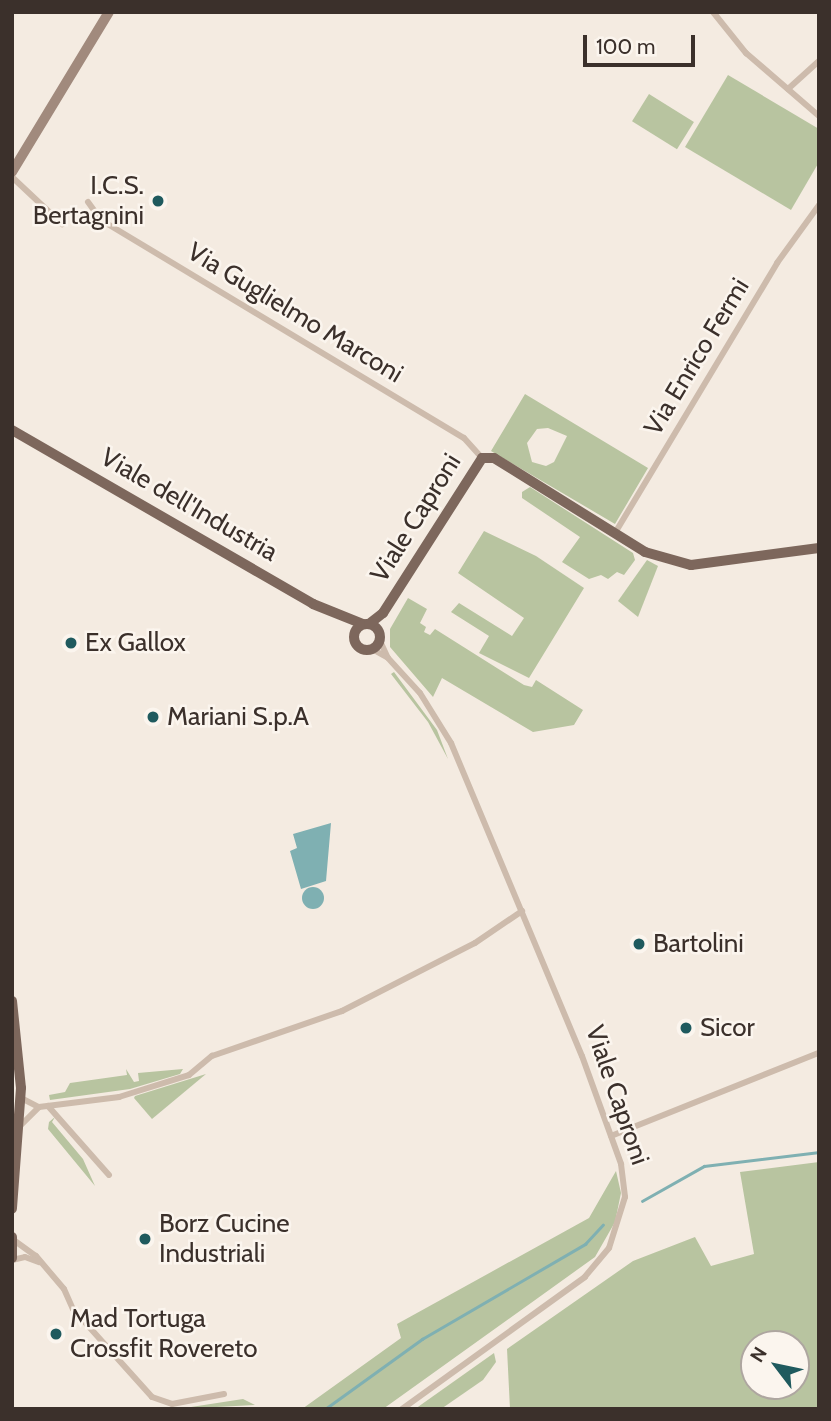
<!DOCTYPE html>
<style>
body{margin:0}
#map{position:relative;width:831px;height:1421px;overflow:hidden;background:#f4ebe1;font-family:Cabin,sans-serif}
div>[style]{position:absolute}
.green>*{inset:0;background:#b8c4a0;transform-origin:0 0}
.water>*{inset:0;background:#7fb0b2}
.round{border-radius:50%}
.stream>*{height:2.5px;margin:-1.25px;padding:0 1.25px;transform-origin:1.25px;border-radius:1.25px;background:#7fb0b2}
.street>*{height:6px;margin:-3px;padding:0 3px;transform-origin:3px;border-radius:3px;background:#cdbbac}
.secondary>*{height:10px;margin:-5px;padding:0 5px;transform-origin:5px;border-radius:5px;background:#a18a7d}
.primary>*{height:10px;margin:-5px;padding:0 5px;transform-origin:5px;border-radius:5px;background:#7d675c}
.primary>.ring{margin:-5px;padding:0;box-sizing:content-box;background:none;border:10px solid #7d675c;border-radius:50%}
.dots>*{width:19px;height:19px;translate:-50% -50%;box-sizing:border-box;border:4px solid #fbf5ee;border-radius:50%}
span{translate:-50% -50%;white-space:nowrap;text-align:center;line-height:1.15;-webkit-text-stroke:5px #fbf5ee;paint-order:stroke}
.poi-label{font-size:26px;color:#3b302b}
.right{translate:-100% -50%;text-align:right}
.left{translate:0 -50%;text-align:left}
.street-label{font-size:26px;color:#3b302b}
.frame{position:absolute;inset:0;border:14px solid #3b302b;pointer-events:none}
.north{position:absolute;left:740px;top:1330px;width:70px;height:70px;box-sizing:border-box;background:#fbf5ee;border:2px solid #aea6a0;border-radius:50%;rotate:302deg;font-size:19px;font-weight:700;line-height:28px;text-align:center;color:#3b302b}
.north::after{content:'';display:block;margin:auto;width:24px;height:32px;background:#1f5a5e;clip-path:polygon(50% 0,100% 100%,50% 72%,0 100%)}
.scale{position:absolute;left:583px;top:35px;width:112px;height:32px;box-sizing:border-box;border:4px solid #3b302b;border-top:0;padding-left:9px;font-size:21px;line-height:24px;white-space:nowrap;color:#3b302b;-webkit-text-stroke:5px #fbf5ee;paint-order:stroke}
</style>
<div id="map">
<div class="green">
<div style="clip-path:polygon(728px 75px,819px 129px,819px 162px,791px 210px,685px 147px)"></div>
<div style="left:649px;top:94px;width:53px;height:32px;rotate:32deg"></div>
<div style="clip-path:polygon(evenodd,525px 394px,648px 468px,615px 524px,491px 451px,525px 394px,548px 428px,567px 436px,554px 462px,546px 466px,532px 462px,527px 443px,537px 429px,548px 428px)"></div>
<div style="clip-path:polygon(530px 487px,633px 553px,635px 560px,624px 575px,617px 572px,608px 579px,601px 575px,589px 579px,562px 562px,580px 537px,522px 498px,522px 492px)"></div>
<div style="clip-path:polygon(484px 531px,536px 556px,584px 588px,529px 678px,479px 653px,489px 636px,451px 612px,459px 603px,512px 636px,524px 618px,458px 573px)"></div>
<div style="clip-path:polygon(647px 560px,658px 566px,638px 617px,618px 601px)"></div>
<div style="clip-path:polygon(408px 598px,427px 609px,420px 623px,426px 627px,424px 632px,430px 635px,435px 629px,524px 685px,532px 687px,536px 680px,583px 710px,574px 725px,533px 732px,442px 678px,433px 697px,390px 647px,390px 629px)"></div>
<div style="clip-path:polygon(394px 672px,437px 730px,448px 759px,428px 722px,391px 674px)"></div>
<div style="clip-path:polygon(126px 1069px,134px 1082px,139px 1081px,138px 1073px,183px 1069px,180px 1074px,130px 1089px,50px 1100px,49px 1095px,65px 1092px,70px 1083px,127px 1075px)"></div>
<div style="clip-path:polygon(206px 1074px,152px 1119px,134px 1098px,135px 1096px)"></div>
<div style="clip-path:polygon(55px 1117px,52px 1122px,83px 1159px,95px 1186px,48px 1129px,49px 1122px)"></div>
<div style="clip-path:polygon(evenodd,819px 1162px,819px 1409px,510px 1409px,507px 1349px,633px 1261px,695px 1237px,711px 1266px,754px 1254px,740px 1172px,819px 1162px,754px 1344px,796px 1344px,796px 1386px,754px 1386px,754px 1344px)"></div>
<div style="clip-path:polygon(616px 1171px,621px 1193px,615px 1222px,595px 1257px,383px 1409px,302px 1409px,401px 1338px,397px 1324px,589px 1218px)"></div>
<div style="clip-path:polygon(494px 1353px,496px 1362px,483px 1380px,441px 1409px,415px 1409px)"></div>
<div style="clip-path:polygon(243px 1399px,255px 1405px,178px 1409px)"></div>
</div>
<div class="water">
<div style="clip-path:polygon(331px 823px,326px 881px,301px 889px,290px 851px,297px 848px,293px 834px)"></div>
<div class="round" style="left:302px;top:887px;width:22px;height:22px"></div>
</div>
<div class="stream">
<div style="left:642px;top:1201px;width:71px;rotate:-29.4deg"></div>
<div style="left:704px;top:1166px;width:116px;rotate:-6.9deg"></div>
<div style="left:325px;top:1409px;width:120px;rotate:-35.8deg"></div>
<div style="left:422px;top:1339px;width:189px;rotate:-30.2deg"></div>
<div style="left:585px;top:1244px;width:26px;rotate:-47deg"></div>
</div>
<div class="street">
<div style="left:713px;top:12px;width:53px;rotate:51.2deg"></div>
<div style="left:746px;top:53px;width:96px;rotate:40.8deg"></div>
<div style="left:788px;top:89px;width:42px;rotate:-42.1deg"></div>
<div style="left:12px;top:177px;width:69px;rotate:43.2deg"></div>
<div style="left:88px;top:202px;width:22px;rotate:54deg"></div>
<div style="left:101px;top:220px;width:423px;rotate:31deg"></div>
<div style="left:464px;top:438px;width:27px;rotate:48deg"></div>
<div style="left:615px;top:533px;width:315px;rotate:-59deg"></div>
<div style="left:777px;top:263px;width:72px;rotate:-54.1deg"></div>
<div style="left:380px;top:641px;width:17px;rotate:65deg"></div>
<div style="left:372px;top:649px;width:18px;rotate:29deg"></div>
<div style="left:388px;top:658px;width:47px;rotate:47.6deg"></div>
<div style="left:420px;top:693px;width:59px;rotate:58.2deg"></div>
<div style="left:451px;top:743px;width:339px;rotate:67.3deg"></div>
<div style="left:582px;top:1056px;width:115px;rotate:70.1deg"></div>
<div style="left:621px;top:1164px;width:33px;rotate:83deg"></div>
<div style="left:625px;top:1197px;width:53px;rotate:107.4deg"></div>
<div style="left:609px;top:1248px;width:38px;rotate:130deg"></div>
<div style="left:585px;top:1277px;width:226px;rotate:144.2deg"></div>
<div style="left:21px;top:1098px;width:20px;rotate:27deg"></div>
<div style="left:48px;top:1106px;width:92px;rotate:48.5deg"></div>
<div style="left:21px;top:1125px;width:25px;rotate:-45deg"></div>
<div style="left:39px;top:1107px;width:81px;rotate:-7.1deg"></div>
<div style="left:119px;top:1097px;width:73px;rotate:-17.4deg"></div>
<div style="left:189px;top:1075px;width:30px;rotate:-40deg"></div>
<div style="left:212px;top:1056px;width:138px;rotate:-19.1deg"></div>
<div style="left:342px;top:1011px;width:149px;rotate:-27.1deg"></div>
<div style="left:475px;top:943px;width:57px;rotate:-34.2deg"></div>
<div style="left:611px;top:1136px;width:224px;rotate:-21.8deg"></div>
<div style="left:15px;top:1241px;width:26px;rotate:36deg"></div>
<div style="left:36px;top:1256px;width:43px;rotate:49.7deg"></div>
<div style="left:64px;top:1289px;width:22px;rotate:66deg"></div>
<div style="left:73px;top:1309px;width:118px;rotate:48.1deg"></div>
<div style="left:152px;top:1397px;width:21px;rotate:19deg"></div>
<div style="left:172px;top:1404px;width:53px;rotate:-10.9deg"></div>
<div style="left:12px;top:1260px;width:13px;rotate:-13deg"></div>
<div style="left:25px;top:1257px;width:15px;rotate:20deg"></div>
</div>
<div class="secondary">
<div style="left:12px;top:172px;width:187px;rotate:-58.8deg"></div>
</div>
<div class="primary">
<div style="left:12px;top:430px;width:348px;rotate:30deg"></div>
<div style="left:313px;top:604px;width:54px;rotate:21.8deg"></div>
<div class="ring" style="left:354px;top:624px;width:16px;height:16px"></div>
<div style="left:369px;top:624px;width:18px;rotate:-38deg"></div>
<div style="left:383px;top:613px;width:184px;rotate:-57.4deg"></div>
<div style="left:482px;top:458px;width:12px"></div>
<div style="left:494px;top:458px;width:178px;rotate:31.9deg"></div>
<div style="left:645px;top:552px;width:48px;rotate:15.8deg"></div>
<div style="left:691px;top:565px;width:129px;rotate:-7.6deg"></div>
<div style="left:12px;top:1001px;width:87px;rotate:84.1deg"></div>
<div style="left:21px;top:1088px;width:121px;rotate:94.3deg"></div>
<div style="left:12px;top:1237px;width:21px;rotate:90deg"></div>
</div>
<div class="dots">
<div style="left:158px;top:201px;background:#1f5a5e"></div>
<div style="left:71px;top:643px;background:#1f5a5e"></div>
<div style="left:153px;top:717px;background:#1f5a5e"></div>
<div style="left:639px;top:944px;background:#1f5a5e"></div>
<div style="left:686px;top:1028px;background:#1f5a5e"></div>
<div style="left:145px;top:1239px;background:#1f5a5e"></div>
<div style="left:56px;top:1334px;background:#1f5a5e"></div>
</div>
<div class="poi-label">
<span class="right" style="left:144px;top:201px">I.C.S.<br>Bertagnini</span>
<span class="left" style="left:85px;top:643px">Ex Gallox</span>
<span class="left" style="left:167px;top:717px">Mariani S.p.A</span>
<span class="left" style="left:653px;top:944px">Bartolini</span>
<span class="left" style="left:700px;top:1028px">Sicor</span>
<span class="left" style="left:159px;top:1239px">Borz Cucine<br>Industriali</span>
<span class="left" style="left:70px;top:1334px">Mad Tortuga<br>Crossfit Rovereto</span>
</div>
<div class="street-label">
<span style="left:295px;top:313px;rotate:31deg">Via Guglielmo Marconi</span>
<span style="left:697px;top:357px;rotate:-59deg">Via Enrico Fermi</span>
<span style="left:189px;top:505px;rotate:30deg">Viale dell'Industria</span>
<span style="left:416px;top:518px;rotate:-58deg">Viale Caproni</span>
<span style="left:617px;top:1095px;rotate:71deg">Viale Caproni</span>
</div>
<div class="frame"></div>
<div class="north">N</div>
<div class="scale">100 m</div>
</div>
